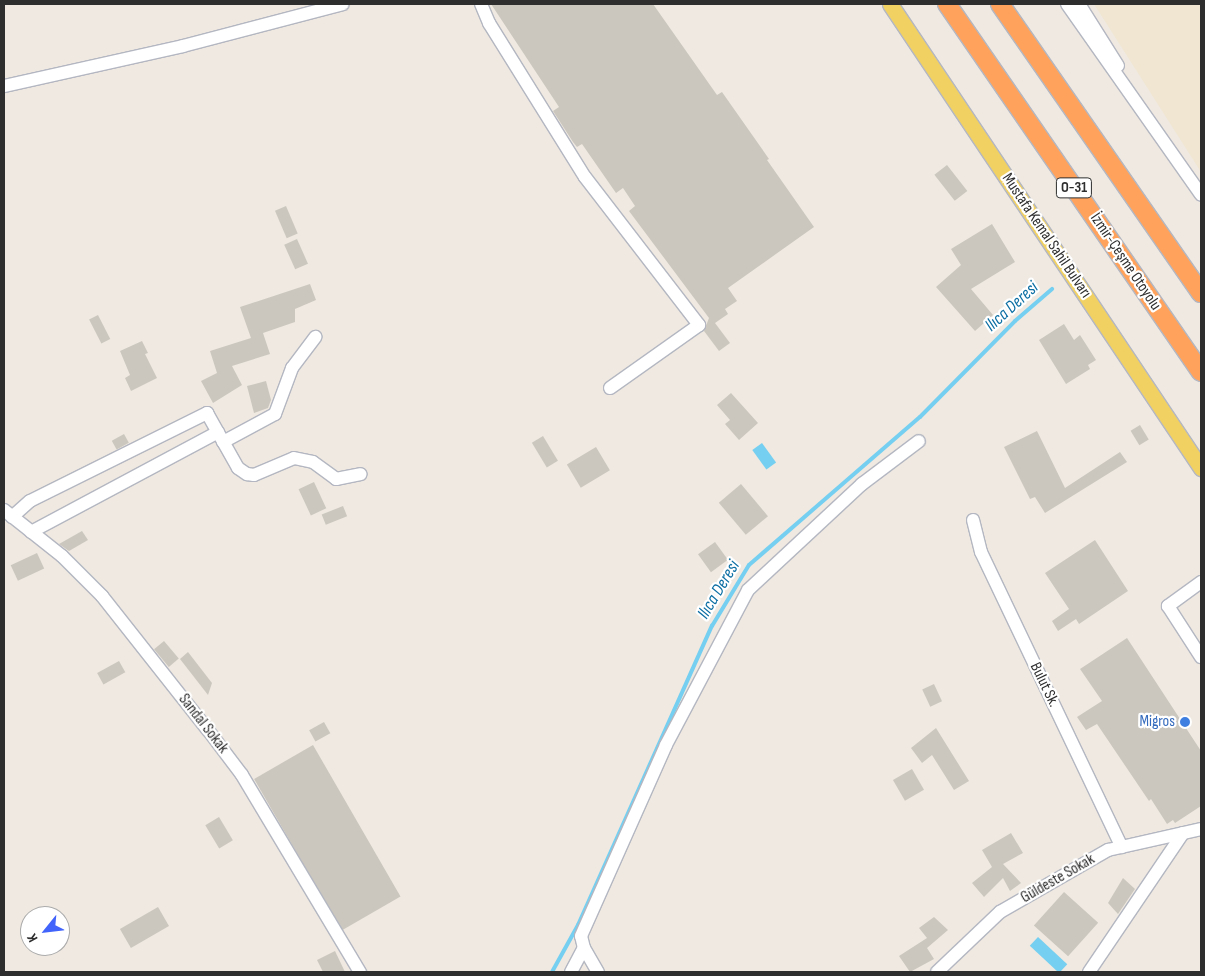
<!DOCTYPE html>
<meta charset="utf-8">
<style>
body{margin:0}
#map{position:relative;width:1205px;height:976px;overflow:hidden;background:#efe9e1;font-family:"Sofia Sans Condensed",sans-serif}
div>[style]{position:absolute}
.education>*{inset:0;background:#f0e6d1}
.water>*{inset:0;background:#75cff0;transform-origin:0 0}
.stream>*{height:4px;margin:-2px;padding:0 2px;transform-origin:2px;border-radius:2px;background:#75cff0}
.building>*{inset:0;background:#cbc7bf;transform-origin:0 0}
.roads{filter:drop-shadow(1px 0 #b4b7c1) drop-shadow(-1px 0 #b4b7c1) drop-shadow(0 1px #b4b7c1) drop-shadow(0 -1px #b4b7c1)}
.minor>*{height:12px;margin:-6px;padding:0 6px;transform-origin:6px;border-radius:6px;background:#fff}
.major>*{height:15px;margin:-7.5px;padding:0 7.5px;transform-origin:7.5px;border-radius:7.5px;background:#f2d163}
.highway>*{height:18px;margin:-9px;padding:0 9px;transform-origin:9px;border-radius:9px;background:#ffa35c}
.dots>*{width:14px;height:14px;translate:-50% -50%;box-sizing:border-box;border:2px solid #fff;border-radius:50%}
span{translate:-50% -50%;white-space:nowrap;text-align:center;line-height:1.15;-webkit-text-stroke:4.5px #fff;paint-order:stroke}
.shield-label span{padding:1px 4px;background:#fff;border:1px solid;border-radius:4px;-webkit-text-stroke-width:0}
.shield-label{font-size:15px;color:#2e2e2e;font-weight:700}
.street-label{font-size:16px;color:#2e2e2e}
.shop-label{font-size:16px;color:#366cbe}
.right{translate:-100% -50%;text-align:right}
.water-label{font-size:18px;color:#0d6fa3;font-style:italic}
.frame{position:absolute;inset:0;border:5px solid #2e2e2e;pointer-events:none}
.north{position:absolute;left:20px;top:906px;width:50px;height:50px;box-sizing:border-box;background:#fff;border:1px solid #ababab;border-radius:50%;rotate:241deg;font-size:14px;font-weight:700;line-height:20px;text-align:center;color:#2e2e2e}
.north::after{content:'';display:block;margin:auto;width:18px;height:22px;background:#4264fb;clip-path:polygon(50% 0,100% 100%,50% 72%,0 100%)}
</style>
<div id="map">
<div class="education">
<div style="clip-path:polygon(1094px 4px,1201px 4px,1201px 172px)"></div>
</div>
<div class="water">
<div style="left:762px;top:443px;width:24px;height:12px;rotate:54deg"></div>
<div style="left:1038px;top:937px;width:40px;height:12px;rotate:43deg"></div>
</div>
<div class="stream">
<div style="left:552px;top:972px;width:54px;rotate:-61deg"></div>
<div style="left:578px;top:925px;width:328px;rotate:-65.9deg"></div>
<div style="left:712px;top:626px;width:71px;rotate:-58.8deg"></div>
<div style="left:749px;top:565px;width:226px;rotate:-40.9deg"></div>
<div style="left:920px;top:417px;width:135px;rotate:-45.3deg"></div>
<div style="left:1015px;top:321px;width:49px;rotate:-40.9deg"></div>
</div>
<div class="building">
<div style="clip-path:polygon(491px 4px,653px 4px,717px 95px,722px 92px,769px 159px,767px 160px,814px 227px,728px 288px,737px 301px,725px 309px,728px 314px,715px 323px,730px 343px,719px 351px,704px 331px,709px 318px,629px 211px,635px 206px,623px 188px,616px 193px,582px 144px,577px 147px,573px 142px,553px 111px,559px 107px)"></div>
<div style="left:947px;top:165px;width:33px;height:16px;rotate:52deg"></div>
<div style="left:286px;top:206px;width:30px;height:12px;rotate:67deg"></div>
<div style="clip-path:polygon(992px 224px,1015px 262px,971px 289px,993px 315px,975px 331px,936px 287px,961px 265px,951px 249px)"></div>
<div style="left:297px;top:239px;width:27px;height:14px;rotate:66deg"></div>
<div style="clip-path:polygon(310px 284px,316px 300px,295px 309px,295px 322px,263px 333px,270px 354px,232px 366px,242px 385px,213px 403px,201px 381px,217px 373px,210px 351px,251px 338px,240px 307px)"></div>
<div style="left:98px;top:315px;width:27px;height:10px;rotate:63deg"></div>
<div style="clip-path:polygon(1064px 324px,1074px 340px,1080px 335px,1096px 360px,1088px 365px,1090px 369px,1066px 384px,1039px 340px)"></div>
<div style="clip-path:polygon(142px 341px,148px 353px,145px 354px,157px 378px,131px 391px,125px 378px,130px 375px,120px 351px)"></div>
<div style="clip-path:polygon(266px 381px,271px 400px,268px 408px,254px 413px,247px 386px)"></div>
<div style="clip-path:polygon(731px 393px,758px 423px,739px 440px,725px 424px,730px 420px,717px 405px)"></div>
<div style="left:1140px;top:425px;width:17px;height:11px;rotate:59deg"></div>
<div style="clip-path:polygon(1037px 431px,1065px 488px,1120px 452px,1127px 462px,1045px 513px,1035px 497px,1030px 499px,1004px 447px)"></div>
<div style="left:124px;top:434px;width:10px;height:14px;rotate:61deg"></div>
<div style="left:543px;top:436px;width:29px;height:13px;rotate:59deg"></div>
<div style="left:596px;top:447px;width:27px;height:34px;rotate:59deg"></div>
<div style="left:314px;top:482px;width:29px;height:17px;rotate:65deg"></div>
<div style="left:741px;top:484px;width:42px;height:29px;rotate:50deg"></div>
<div style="left:343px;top:506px;width:11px;height:23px;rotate:68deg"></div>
<div style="clip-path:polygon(82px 531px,88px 540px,69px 551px,59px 544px)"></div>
<div style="clip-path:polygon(1095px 540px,1128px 591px,1079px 624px,1076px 619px,1058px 631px,1052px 621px,1069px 609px,1045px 573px)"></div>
<div style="left:715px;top:542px;width:22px;height:21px;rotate:54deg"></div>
<div style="left:37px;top:553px;width:17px;height:29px;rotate:65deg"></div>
<div style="clip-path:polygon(1127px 638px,1201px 751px,1201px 806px,1175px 823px,1173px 820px,1167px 824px,1151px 799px,1149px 801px,1097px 724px,1086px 730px,1077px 717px,1102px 701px,1080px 669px)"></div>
<div style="left:164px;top:641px;width:23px;height:13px;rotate:50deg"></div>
<div style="clip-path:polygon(188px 652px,212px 683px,208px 695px,180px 659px)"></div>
<div style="left:119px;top:661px;width:13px;height:25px;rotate:61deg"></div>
<div style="left:934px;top:684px;width:19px;height:13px;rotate:65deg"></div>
<div style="left:324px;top:722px;width:13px;height:17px;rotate:61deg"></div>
<div style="clip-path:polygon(936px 728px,969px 781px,954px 790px,932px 755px,922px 763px,911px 748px)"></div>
<div style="left:313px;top:745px;width:175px;height:68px;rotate:60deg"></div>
<div style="left:912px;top:769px;width:24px;height:22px;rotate:60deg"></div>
<div style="left:219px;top:817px;width:27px;height:16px;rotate:59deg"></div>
<div style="clip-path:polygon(1011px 833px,1023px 853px,1003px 864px,1021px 883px,1010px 891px,1003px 878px,984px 897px,972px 883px,992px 867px,982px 850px)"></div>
<div style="clip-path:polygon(1123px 878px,1135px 889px,1118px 914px,1108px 903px)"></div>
<div style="left:1064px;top:892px;width:46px;height:45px;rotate:42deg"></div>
<div style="left:158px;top:907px;width:22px;height:44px;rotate:60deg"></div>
<div style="clip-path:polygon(934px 917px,948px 930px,927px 948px,934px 959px,910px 972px,899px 956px,927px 938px,919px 928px)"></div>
<div style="clip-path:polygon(335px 951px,345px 972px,323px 972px,317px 960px)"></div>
</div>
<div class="roads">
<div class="minor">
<div style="left:481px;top:4px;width:21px;rotate:67deg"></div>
<div style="left:489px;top:23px;width:181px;rotate:58.1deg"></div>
<div style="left:585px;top:177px;width:187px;rotate:52.4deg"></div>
<div style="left:699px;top:325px;width:109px;rotate:144.7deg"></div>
<div style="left:1067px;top:4px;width:233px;rotate:54.9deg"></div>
<div style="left:1079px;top:4px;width:73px;rotate:57.8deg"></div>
<div style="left:4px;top:86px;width:183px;rotate:-12.6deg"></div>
<div style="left:183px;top:46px;width:165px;rotate:-14.7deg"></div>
<div style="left:223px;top:442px;width:59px;rotate:-28.3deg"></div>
<div style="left:275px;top:414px;width:49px;rotate:-69.7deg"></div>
<div style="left:292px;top:368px;width:39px;rotate:-53deg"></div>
<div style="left:4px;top:510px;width:74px;rotate:38.4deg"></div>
<div style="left:62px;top:556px;width:57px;rotate:45deg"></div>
<div style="left:102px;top:596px;width:171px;rotate:51.7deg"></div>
<div style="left:208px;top:730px;width:56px;rotate:52.9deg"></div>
<div style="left:242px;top:775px;width:230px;rotate:59.1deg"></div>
<div style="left:12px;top:517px;width:24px;rotate:-42deg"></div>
<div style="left:30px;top:501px;width:198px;rotate:-26.4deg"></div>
<div style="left:207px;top:413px;width:63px;rotate:60.6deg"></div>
<div style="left:238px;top:468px;width:11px;rotate:34deg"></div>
<div style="left:247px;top:474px;width:7px;rotate:8deg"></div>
<div style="left:254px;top:475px;width:43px;rotate:-23deg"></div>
<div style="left:294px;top:458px;width:19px;rotate:12deg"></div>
<div style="left:313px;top:462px;width:29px;rotate:36deg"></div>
<div style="left:336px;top:479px;width:25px;rotate:-11deg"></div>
<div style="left:973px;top:520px;width:33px;rotate:76deg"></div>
<div style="left:981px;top:552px;width:327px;rotate:64.5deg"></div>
<div style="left:31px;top:532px;width:212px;rotate:-28.1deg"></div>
<div style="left:1201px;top:582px;width:41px;rotate:144deg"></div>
<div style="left:1168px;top:606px;width:61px;rotate:57.1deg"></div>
<div style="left:584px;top:948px;width:28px;rotate:60deg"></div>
<div style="left:571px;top:972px;width:27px;rotate:-62deg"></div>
<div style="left:584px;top:948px;width:12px;rotate:-104deg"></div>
<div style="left:581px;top:936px;width:209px;rotate:-66deg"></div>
<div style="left:666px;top:745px;width:175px;rotate:-62.1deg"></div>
<div style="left:748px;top:590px;width:156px;rotate:-42.9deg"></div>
<div style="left:862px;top:484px;width:71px;rotate:-37deg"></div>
<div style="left:937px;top:972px;width:87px;rotate:-43.6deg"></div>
<div style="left:1000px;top:912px;width:125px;rotate:-29.9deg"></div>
<div style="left:1108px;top:850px;width:95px;rotate:-12.7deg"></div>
<div style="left:1089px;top:972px;width:168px;rotate:-55.9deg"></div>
</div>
<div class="major">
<div style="left:890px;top:4px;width:559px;rotate:56.17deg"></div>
</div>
<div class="highway">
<div style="left:947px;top:4px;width:447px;rotate:55.4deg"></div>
<div style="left:1000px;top:4px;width:352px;rotate:55.2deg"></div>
</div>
</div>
<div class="dots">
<div style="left:1185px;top:722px;background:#3f7fe0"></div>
</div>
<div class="shield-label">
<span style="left:1074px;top:188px">O-31</span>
</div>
<div class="street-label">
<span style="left:1046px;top:236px;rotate:56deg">Mustafa Kemal Sahil Bulvarı</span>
<span style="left:1125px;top:262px;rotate:56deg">İzmir-Çeşme Otoyolu</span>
<span style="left:1044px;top:685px;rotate:64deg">Bulut Sk.</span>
<span style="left:203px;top:724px;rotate:52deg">Sandal Sokak</span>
<span style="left:1058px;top:879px;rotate:-30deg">Güldeste Sokak</span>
</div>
<div class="shop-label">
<span class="right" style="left:1175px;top:722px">Migros</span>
</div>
<div class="water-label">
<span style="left:1012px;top:307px;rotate:-42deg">Ilıca Deresi</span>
<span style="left:719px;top:590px;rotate:-59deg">Ilıca Deresi</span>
</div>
<div class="frame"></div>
<div class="north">K</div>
</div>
